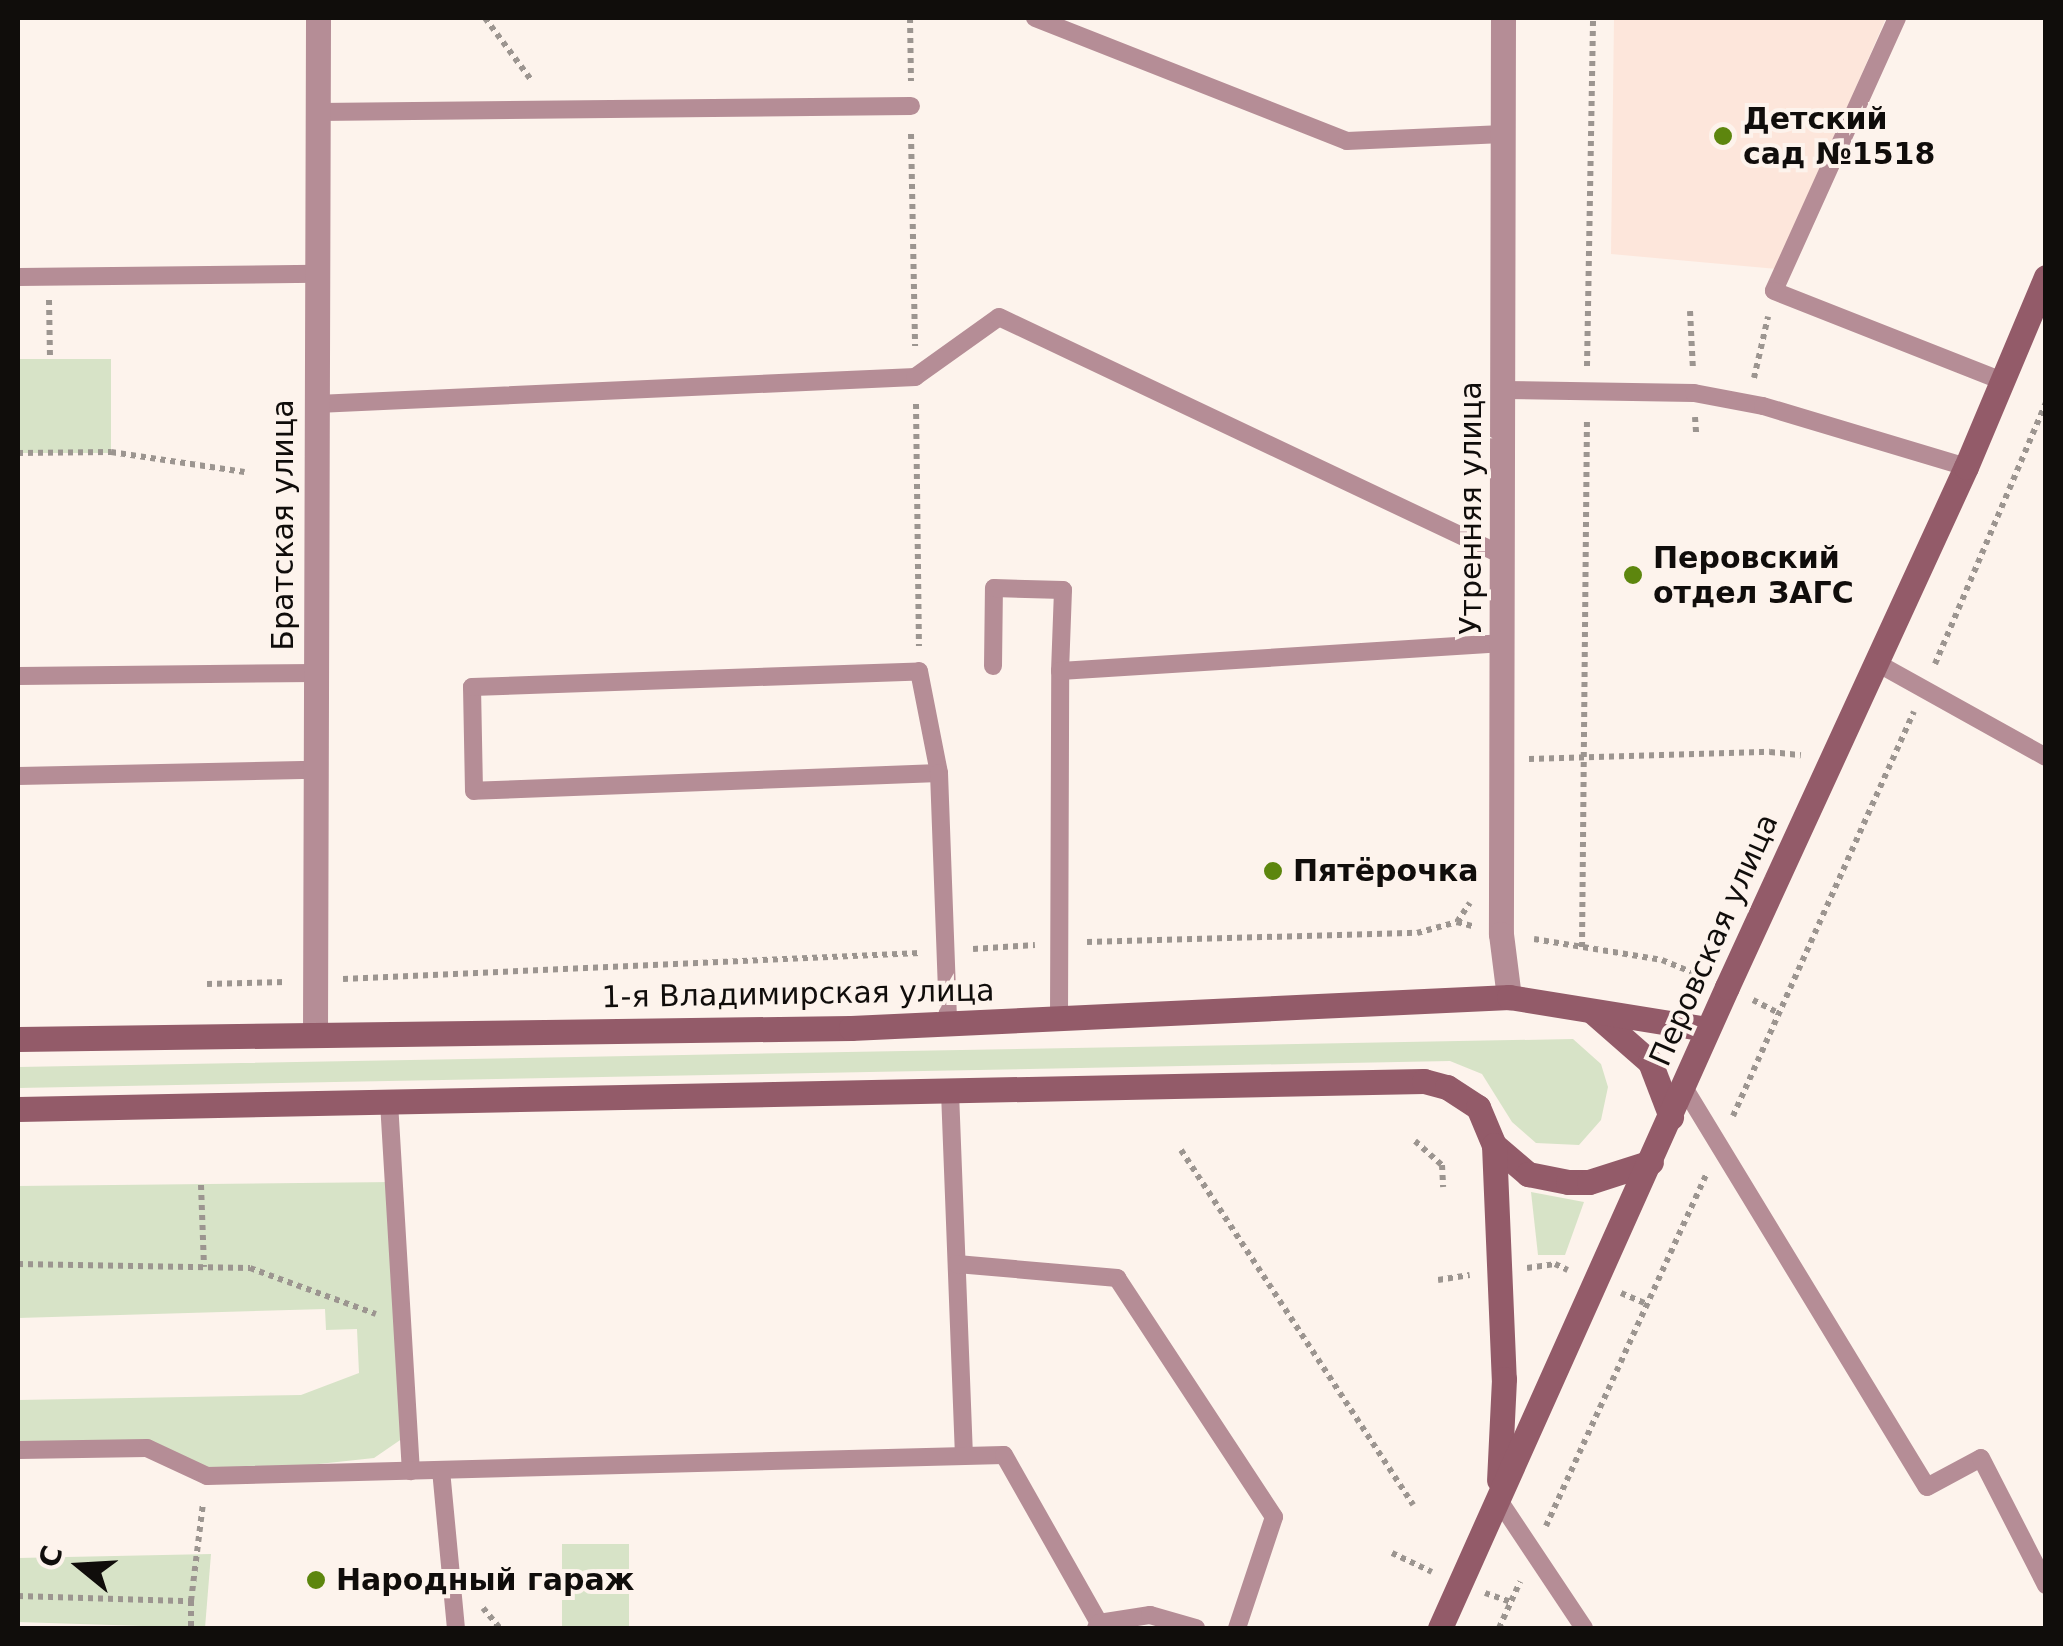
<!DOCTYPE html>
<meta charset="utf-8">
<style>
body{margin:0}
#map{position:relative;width:2063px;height:1646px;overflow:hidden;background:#fdf3ec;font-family:"DejaVu Sans",sans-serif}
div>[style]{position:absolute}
.education>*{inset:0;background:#fde6db}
.green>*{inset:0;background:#d7e3c7;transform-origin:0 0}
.path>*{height:6px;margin-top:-3px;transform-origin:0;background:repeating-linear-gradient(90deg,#9c9590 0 5px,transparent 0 10px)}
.service>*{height:18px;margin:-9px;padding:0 9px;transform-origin:9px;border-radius:9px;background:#b58d96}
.minor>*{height:25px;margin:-12.5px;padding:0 12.5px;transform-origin:12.5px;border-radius:12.5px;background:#b58d96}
.secondary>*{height:25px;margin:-12.5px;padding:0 12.5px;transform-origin:12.5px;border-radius:12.5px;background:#935b69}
.dots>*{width:28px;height:28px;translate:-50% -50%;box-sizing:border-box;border:5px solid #fdf3ec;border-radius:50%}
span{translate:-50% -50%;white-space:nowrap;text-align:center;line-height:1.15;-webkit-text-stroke:8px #fdf3ec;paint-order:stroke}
.poi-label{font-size:30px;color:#100d0b;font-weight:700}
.left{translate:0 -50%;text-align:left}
.street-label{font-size:30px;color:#100d0b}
.frame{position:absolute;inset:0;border:20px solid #100d0b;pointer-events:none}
.north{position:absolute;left:30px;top:1516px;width:100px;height:100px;-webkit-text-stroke:8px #fdf3ec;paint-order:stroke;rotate:288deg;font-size:28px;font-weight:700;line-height:40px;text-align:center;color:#100d0b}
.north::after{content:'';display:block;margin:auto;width:35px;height:45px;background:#100d0b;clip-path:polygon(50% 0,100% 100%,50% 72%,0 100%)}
</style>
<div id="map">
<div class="education">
<div style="clip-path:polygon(1614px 18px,1886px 18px,1777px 269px,1611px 254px)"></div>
</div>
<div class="green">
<div style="left:18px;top:359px;width:93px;height:94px"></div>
<div style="clip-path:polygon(1573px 1039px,1601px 1064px,1608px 1087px,1601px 1120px,1579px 1145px,1536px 1143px,1512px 1122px,1482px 1074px,1450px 1061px,18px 1088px,18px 1067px)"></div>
<div style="clip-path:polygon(394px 1182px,409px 1434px,374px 1458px,207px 1476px,147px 1448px,18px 1450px,18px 1400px,301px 1395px,359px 1373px,357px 1329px,326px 1330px,325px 1309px,18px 1318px,18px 1186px)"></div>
<div style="clip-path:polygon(1531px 1192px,1584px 1202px,1565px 1255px,1538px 1255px)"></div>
<div style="left:562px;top:1544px;width:67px;height:84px"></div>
<div style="clip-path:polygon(211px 1554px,205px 1628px,18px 1622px,18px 1558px)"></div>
</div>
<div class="path">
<div style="left:485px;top:18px;width:79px;rotate:53.3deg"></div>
<div style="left:910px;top:18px;width:63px;rotate:89.1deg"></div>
<div style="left:911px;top:134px;width:212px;rotate:88.9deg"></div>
<div style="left:49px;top:300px;width:59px;rotate:89deg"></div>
<div style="left:1690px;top:311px;width:59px;rotate:87.1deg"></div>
<div style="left:1587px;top:366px;width:348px;rotate:-89deg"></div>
<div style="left:1754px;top:378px;width:63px;rotate:-77.1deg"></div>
<div style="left:916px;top:404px;width:242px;rotate:89.3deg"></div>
<div style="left:1695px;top:417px;width:16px;rotate:86deg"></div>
<div style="left:18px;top:453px;width:93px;rotate:-0.6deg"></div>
<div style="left:111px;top:452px;width:135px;rotate:8.5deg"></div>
<div style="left:1935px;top:664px;width:284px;rotate:-67deg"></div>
<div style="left:1529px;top:759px;width:241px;rotate:-1.7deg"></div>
<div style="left:1770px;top:752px;width:31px;rotate:6deg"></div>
<div style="left:1457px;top:922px;width:23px;rotate:-56deg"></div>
<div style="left:1534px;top:939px;width:130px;rotate:9.3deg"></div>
<div style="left:1662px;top:960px;width:42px;rotate:22.3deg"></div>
<div style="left:1087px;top:942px;width:330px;rotate:-1.6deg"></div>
<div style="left:1417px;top:933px;width:41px;rotate:-15.4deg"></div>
<div style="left:1457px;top:922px;width:16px;rotate:15deg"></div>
<div style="left:1582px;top:947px;width:529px;rotate:-89.46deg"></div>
<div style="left:973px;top:949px;width:62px;rotate:-3.7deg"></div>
<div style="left:343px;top:979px;width:578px;rotate:-2.58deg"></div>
<div style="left:207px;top:984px;width:79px;rotate:-1.5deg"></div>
<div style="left:1753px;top:1000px;width:29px;rotate:27deg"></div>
<div style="left:1733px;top:1116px;width:443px;rotate:-65.9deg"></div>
<div style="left:1415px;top:1141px;width:36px;rotate:42deg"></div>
<div style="left:1442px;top:1165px;width:22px;rotate:87deg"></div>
<div style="left:1181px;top:1150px;width:424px;rotate:56.8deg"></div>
<div style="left:201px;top:1185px;width:82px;rotate:87.9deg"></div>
<div style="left:18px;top:1264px;width:232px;rotate:1deg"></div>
<div style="left:250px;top:1268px;width:134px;rotate:20.1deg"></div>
<div style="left:1527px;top:1268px;width:28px;rotate:-8deg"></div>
<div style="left:1555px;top:1264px;width:14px;rotate:25deg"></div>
<div style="left:1438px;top:1280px;width:32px;rotate:-9deg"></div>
<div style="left:1621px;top:1293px;width:28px;rotate:23deg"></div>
<div style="left:1546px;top:1526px;width:388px;rotate:-65.5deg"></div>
<div style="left:1392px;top:1553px;width:44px;rotate:25.4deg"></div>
<div style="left:1485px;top:1593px;width:28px;rotate:19deg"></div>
<div style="left:18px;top:1596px;width:173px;rotate:1.7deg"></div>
<div style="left:191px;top:1601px;width:27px;rotate:90deg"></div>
<div style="left:191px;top:1601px;width:99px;rotate:-83deg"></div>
<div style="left:483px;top:1608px;width:26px;rotate:50deg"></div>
<div style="left:1499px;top:1628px;width:51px;rotate:-65.5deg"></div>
</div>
<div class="service">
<div style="left:1035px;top:18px;width:335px;rotate:21.5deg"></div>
<div style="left:1347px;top:141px;width:156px;rotate:-2.6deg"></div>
<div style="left:1897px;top:18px;width:299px;rotate:114.3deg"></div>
<div style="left:1774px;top:291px;width:245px;rotate:21.5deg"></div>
<div style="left:318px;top:112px;width:593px;rotate:-0.58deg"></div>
<div style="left:18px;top:277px;width:299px;rotate:-0.6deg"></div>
<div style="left:1503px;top:390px;width:191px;rotate:0.9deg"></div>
<div style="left:1694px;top:393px;width:70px;rotate:10.7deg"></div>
<div style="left:1763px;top:406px;width:212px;rotate:16.7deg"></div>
<div style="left:317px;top:404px;width:599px;rotate:-2.59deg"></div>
<div style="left:915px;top:377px;width:103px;rotate:-35.5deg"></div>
<div style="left:999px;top:317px;width:559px;rotate:25.33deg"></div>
<div style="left:1877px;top:663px;width:193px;rotate:29.1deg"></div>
<div style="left:993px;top:666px;width:78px;rotate:-89.3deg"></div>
<div style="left:994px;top:588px;width:69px;rotate:1.7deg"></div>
<div style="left:1063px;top:590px;width:81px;rotate:92.1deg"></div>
<div style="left:18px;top:676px;width:297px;rotate:-0.6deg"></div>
<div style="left:939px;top:773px;width:465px;rotate:177.8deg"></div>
<div style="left:474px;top:791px;width:104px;rotate:-91.1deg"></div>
<div style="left:472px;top:687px;width:447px;rotate:-2deg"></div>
<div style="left:919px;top:671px;width:104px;rotate:78.9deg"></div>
<div style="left:939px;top:773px;width:250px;rotate:87.9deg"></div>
<div style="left:18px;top:776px;width:296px;rotate:-1.2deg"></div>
<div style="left:1059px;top:1021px;width:350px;rotate:-89.8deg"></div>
<div style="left:1060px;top:671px;width:445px;rotate:-3.6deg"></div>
<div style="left:1683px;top:1086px;width:469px;rotate:58.7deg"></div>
<div style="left:1927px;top:1487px;width:61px;rotate:-28.2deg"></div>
<div style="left:1981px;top:1458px;width:143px;rotate:62.9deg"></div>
<div style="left:950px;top:1092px;width:364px;rotate:87.8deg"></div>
<div style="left:389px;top:1102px;width:370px;rotate:86.6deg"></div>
<div style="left:957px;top:1264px;width:161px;rotate:5deg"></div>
<div style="left:1117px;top:1278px;width:286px;rotate:56.7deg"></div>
<div style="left:1274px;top:1517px;width:117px;rotate:108.4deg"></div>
<div style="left:18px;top:1450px;width:129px;rotate:-0.9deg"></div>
<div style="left:147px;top:1448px;width:66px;rotate:25deg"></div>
<div style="left:207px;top:1476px;width:797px;rotate:-1.51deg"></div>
<div style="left:1004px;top:1455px;width:193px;rotate:60.5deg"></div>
<div style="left:1099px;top:1623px;width:6px;rotate:121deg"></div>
<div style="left:441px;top:1470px;width:159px;rotate:84.6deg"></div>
<div style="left:1498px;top:1499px;width:155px;rotate:56.3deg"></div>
<div style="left:1099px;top:1623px;width:52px;rotate:-8.9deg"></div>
<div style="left:1150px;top:1615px;width:48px;rotate:15.8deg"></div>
</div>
<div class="minor">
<div style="left:1503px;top:18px;width:916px;rotate:90.13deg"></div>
<div style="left:1501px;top:934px;width:64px;rotate:82.8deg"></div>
<div style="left:315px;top:1034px;width:1016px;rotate:-89.83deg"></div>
</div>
<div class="secondary">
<div style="left:1593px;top:1012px;width:76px;rotate:41.3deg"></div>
<div style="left:1650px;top:1062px;width:59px;rotate:69.1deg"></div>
<div style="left:18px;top:1039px;width:833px;rotate:-0.76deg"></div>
<div style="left:851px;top:1028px;width:659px;rotate:-2.7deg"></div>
<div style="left:1509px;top:997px;width:201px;rotate:9.2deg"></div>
<div style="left:18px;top:1109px;width:1406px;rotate:-1.14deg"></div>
<div style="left:1424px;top:1081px;width:24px;rotate:15deg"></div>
<div style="left:1447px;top:1087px;width:37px;rotate:33deg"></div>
<div style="left:1478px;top:1107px;width:41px;rotate:67.2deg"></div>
<div style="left:1494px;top:1145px;width:45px;rotate:40.5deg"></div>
<div style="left:1528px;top:1174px;width:41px;rotate:11.3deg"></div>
<div style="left:1568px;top:1182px;width:21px"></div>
<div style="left:1589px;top:1182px;width:65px;rotate:-17.9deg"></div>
<div style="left:1494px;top:1145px;width:234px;rotate:87.6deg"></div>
<div style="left:1504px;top:1379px;width:101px;rotate:92.8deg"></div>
<div style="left:1440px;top:1628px;width:702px;rotate:-65.88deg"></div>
<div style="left:1727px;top:987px;width:572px;rotate:-65.32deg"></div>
<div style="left:1966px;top:467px;width:206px;rotate:-67.2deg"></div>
</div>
<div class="dots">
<div style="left:1723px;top:136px;background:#5d860e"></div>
<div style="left:1633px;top:575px;background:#5d860e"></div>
<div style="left:1273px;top:871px;background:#5d860e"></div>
<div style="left:316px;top:1580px;background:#5d860e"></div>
</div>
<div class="poi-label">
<span class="left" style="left:1743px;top:136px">Детский<br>сад №1518</span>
<span class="left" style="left:1653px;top:575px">Перовский<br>отдел ЗАГС</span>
<span class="left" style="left:1293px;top:871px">Пятёрочка</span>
<span class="left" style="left:336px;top:1580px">Народный гараж</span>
</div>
<div class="street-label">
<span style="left:1471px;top:508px;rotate:-90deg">Утренняя улица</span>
<span style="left:283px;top:525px;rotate:-90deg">Братская улица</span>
<span style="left:1714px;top:940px;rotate:-66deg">Перовская улица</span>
<span style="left:798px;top:994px;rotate:-1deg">1-я Владимирская улица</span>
</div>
<div class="frame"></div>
<div class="north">С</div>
</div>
